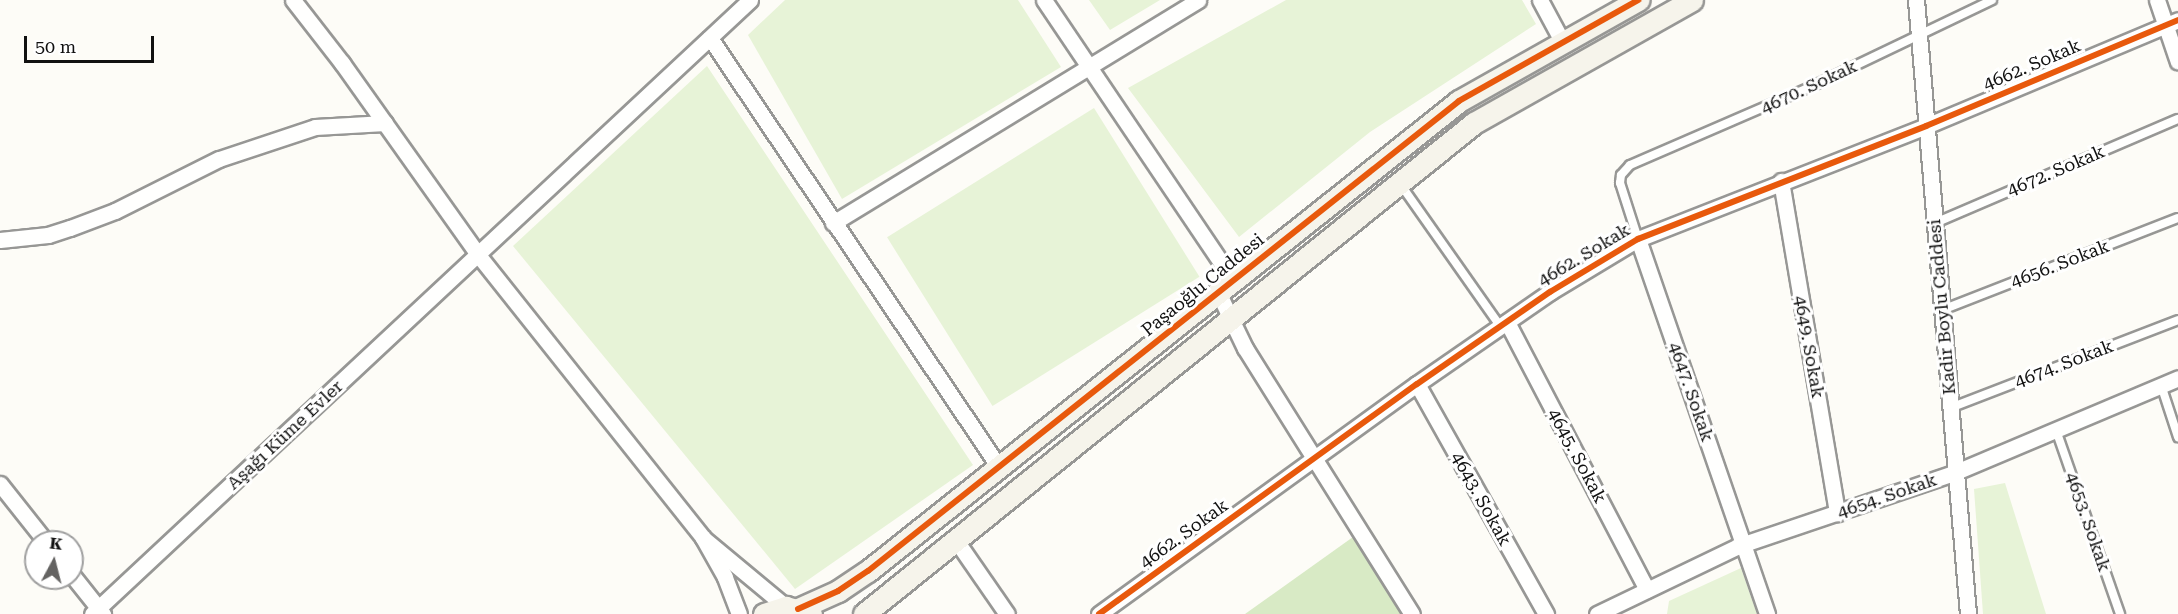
<!DOCTYPE html>
<meta charset="utf-8">
<style>
body{margin:0}
#map{position:relative;width:2178px;height:614px;overflow:hidden;background:#fdfcf7;font-family:"Roboto Serif",serif}
div>[style]{position:absolute}
.green>*{inset:0;background:#e7f3d7;transform-origin:0 0}
.forest>*{inset:0;background:#d8eac5}
.roads{filter:drop-shadow(2px 0 #979795) drop-shadow(-2px 0 #979795) drop-shadow(0 2px #979795) drop-shadow(0 -2px #979795)}
.lane>*{height:8px;margin:-4px;padding:0 4px;transform-origin:4px;border-radius:4px;background:#fffffe}
.street>*{height:15px;margin:-7.5px;padding:0 7.5px;transform-origin:7.5px;border-radius:7.5px;background:#fffffe}
.secondary>*{height:21px;margin:-10.5px;padding:0 10.5px;transform-origin:10.5px;border-radius:10.5px;background:#f6f4eb}
.cycleway>*{height:6px;margin:-3px;padding:0 3px;transform-origin:3px;border-radius:3px;background:#e8590c}
span{translate:-50% -50%;white-space:nowrap;text-align:center;line-height:1.15;-webkit-text-stroke:6px #fff;paint-order:stroke}
.street-label{font-size:18px;color:#111}
.north{position:absolute;left:24px;top:530px;width:60px;height:60px;box-sizing:border-box;background:#fff;border:2px solid #a0a0a0;border-radius:50%;rotate:7deg;font-size:16px;font-weight:700;line-height:24px;text-align:center;color:#111}
.north::after{content:'';display:block;margin:auto;width:21px;height:27px;background:#646362;clip-path:polygon(50% 0,100% 100%,50% 72%,0 100%)}
.scale{position:absolute;left:24px;top:36px;width:130px;height:27px;box-sizing:border-box;border:3px solid #111;border-top:0;padding-left:8px;font-size:18px;line-height:21px;white-space:nowrap;color:#111;-webkit-text-stroke:4px #fff;paint-order:stroke}
</style>
<div id="map">
<div class="green">
<div style="clip-path:polygon(785px 0,1018px 0,1061px 67px,842px 199px,748px 35px)"></div>
<div style="clip-path:polygon(1089px 0,1160px 0,1110px 30px)"></div>
<div style="clip-path:polygon(1286px 0,1522px 0,1536px 24px,1370px 132px,1239px 237px,1128px 88px)"></div>
<div style="clip-path:polygon(707px 66px,973px 465px,795px 589px,513px 246px)"></div>
<div style="left:1094px;top:108px;width:199px;height:244px;rotate:58deg"></div>
<div style="clip-path:polygon(2005px 483px,2046px 614px,1983px 614px,1974px 489px)"></div>
<div style="clip-path:polygon(1741px 568px,1757px 614px,1667px 614px,1669px 601px)"></div>
</div>
<div class="forest">
<div style="clip-path:polygon(1353px 537px,1401px 614px,1245px 614px)"></div>
</div>
<div class="roads">
<div class="lane">
<div style="left:1401px;top:185px;width:172px;rotate:54.9deg"></div>
<div style="left:1935px;top:223px;width:264px;rotate:-23.2deg"></div>
<div style="left:1638px;top:239px;width:59px;rotate:-107.8deg"></div>
<div style="left:1620px;top:183px;width:8px;rotate:-83deg"></div>
<div style="left:1621px;top:175px;width:13px;rotate:-48deg"></div>
<div style="left:1630px;top:165px;width:204px;rotate:-23.4deg"></div>
<div style="left:1817px;top:84px;width:194px;rotate:-25.6deg"></div>
<div style="left:1942px;top:310px;width:253px;rotate:-21.3deg"></div>
<div style="left:2161px;top:385px;width:55px;rotate:71.9deg"></div>
<div style="left:1950px;top:408px;width:244px;rotate:-21.1deg"></div>
<div style="left:2056px;top:430px;width:195px;rotate:70.8deg"></div>
</div>
<div class="street">
<div style="left:293px;top:0;width:80px;rotate:52.1deg"></div>
<div style="left:342px;top:63px;width:237px;rotate:54.6deg"></div>
<div style="left:479px;top:256px;width:360px;rotate:51.5deg"></div>
<div style="left:1044px;top:0;width:338px;rotate:56deg"></div>
<div style="left:1540px;top:0;width:47px;rotate:61.8deg"></div>
<div style="left:1916px;top:0;width:616px;rotate:85.16deg"></div>
<div style="left:2157px;top:0;width:65px;rotate:71.3deg"></div>
<div style="left:710px;top:38px;width:517px;rotate:56.03deg"></div>
<div style="left:1781px;top:181px;width:337px;rotate:80.4deg"></div>
<div style="left:833px;top:223px;width:428px;rotate:-31.4deg"></div>
<div style="left:1638px;top:239px;width:397px;rotate:71deg"></div>
<div style="left:0;top:240px;width:48px;rotate:-5.9deg"></div>
<div style="left:48px;top:235px;width:23px;rotate:-18deg"></div>
<div style="left:70px;top:228px;width:48px;rotate:-20.7deg"></div>
<div style="left:115px;top:211px;width:116px;rotate:-26.6deg"></div>
<div style="left:219px;top:159px;width:101px;rotate:-18.4deg"></div>
<div style="left:315px;top:127px;width:70px;rotate:-3.3deg"></div>
<div style="left:1218px;top:292px;width:62px;rotate:64.3deg"></div>
<div style="left:1245px;top:348px;width:314px;rotate:57.9deg"></div>
<div style="left:1507px;top:322px;width:302px;rotate:62.4deg"></div>
<div style="left:1417px;top:384px;width:264px;rotate:60.7deg"></div>
<div style="left:0;top:484px;width:74px;rotate:51.6deg"></div>
<div style="left:955px;top:539px;width:91px;rotate:55.3deg"></div>
<div style="left:72px;top:575px;width:50px;rotate:51.5deg"></div>
<div style="left:92px;top:614px;width:900px;rotate:-43.02deg"></div>
<div style="left:739px;top:614px;width:40px;rotate:-111deg"></div>
<div style="left:725px;top:577px;width:45px;rotate:-119.4deg"></div>
<div style="left:703px;top:538px;width:108px;rotate:39.7deg"></div>
<div style="left:1099px;top:614px;width:392px;rotate:-35.9deg"></div>
<div style="left:1417px;top:384px;width:162px;rotate:-34.7deg"></div>
<div style="left:1550px;top:292px;width:103px;rotate:-31.1deg"></div>
<div style="left:1638px;top:239px;width:309px;rotate:-21.4deg"></div>
<div style="left:1926px;top:126px;width:273px;rotate:-22.8deg"></div>
<div style="left:1597px;top:614px;width:157px;rotate:-25.7deg"></div>
<div style="left:1738px;top:546px;width:230px;rotate:-18.7deg"></div>
<div style="left:1956px;top:472px;width:241px;rotate:-22.9deg"></div>
</div>
<div class="secondary">
<div style="left:798px;top:609px;width:44px;rotate:-24.2deg"></div>
<div style="left:838px;top:591px;width:36px;rotate:-34deg"></div>
<div style="left:868px;top:571px;width:755px;rotate:-38.49deg"></div>
<div style="left:1459px;top:101px;width:206px;rotate:-29.4deg"></div>
<div style="left:764px;top:614px;width:23px;rotate:-18deg"></div>
<div style="left:786px;top:607px;width:26px;rotate:16deg"></div>
<div style="left:864px;top:614px;width:783px;rotate:-38.83deg"></div>
<div style="left:1474px;top:123px;width:250px;rotate:-29.4deg"></div>
</div>
</div>
<div class="cycleway">
<div style="left:798px;top:609px;width:44px;rotate:-24.2deg"></div>
<div style="left:838px;top:591px;width:36px;rotate:-34deg"></div>
<div style="left:868px;top:571px;width:755px;rotate:-38.49deg"></div>
<div style="left:1459px;top:101px;width:206px;rotate:-29.4deg"></div>
<div style="left:1099px;top:614px;width:392px;rotate:-35.9deg"></div>
<div style="left:1417px;top:384px;width:162px;rotate:-34.7deg"></div>
<div style="left:1550px;top:292px;width:103px;rotate:-31.1deg"></div>
<div style="left:1638px;top:239px;width:309px;rotate:-21.4deg"></div>
<div style="left:1926px;top:126px;width:273px;rotate:-22.8deg"></div>
</div>
<div class="street-label">
<span style="left:2032px;top:65px;rotate:-23deg">4662. Sokak</span>
<span style="left:1809px;top:87px;rotate:-25deg">4670. Sokak</span>
<span style="left:2056px;top:171px;rotate:-23deg">4672. Sokak</span>
<span style="left:1584px;top:255px;rotate:-31deg">4662. Sokak</span>
<span style="left:2060px;top:264px;rotate:-21deg">4656. Sokak</span>
<span style="left:1203px;top:285px;rotate:-39deg">Paşaoğlu Caddesi</span>
<span style="left:1942px;top:307px;rotate:-95deg">Kadir Boylu Caddesi</span>
<span style="left:1809px;top:347px;rotate:80deg">4649. Sokak</span>
<span style="left:2064px;top:364px;rotate:-21deg">4674. Sokak</span>
<span style="left:1691px;top:392px;rotate:71deg">4647. Sokak</span>
<span style="left:285px;top:435px;rotate:-43deg">Aşağı Küme Evler</span>
<span style="left:1577px;top:456px;rotate:62deg">4645. Sokak</span>
<span style="left:1887px;top:496px;rotate:-19deg">4654. Sokak</span>
<span style="left:1481px;top:499px;rotate:61deg">4643. Sokak</span>
<span style="left:2088px;top:522px;rotate:71deg">4653. Sokak</span>
<span style="left:1184px;top:534px;rotate:-36deg">4662. Sokak</span>
</div>
<div class="north">K</div>
<div class="scale">50 m</div>
</div>
